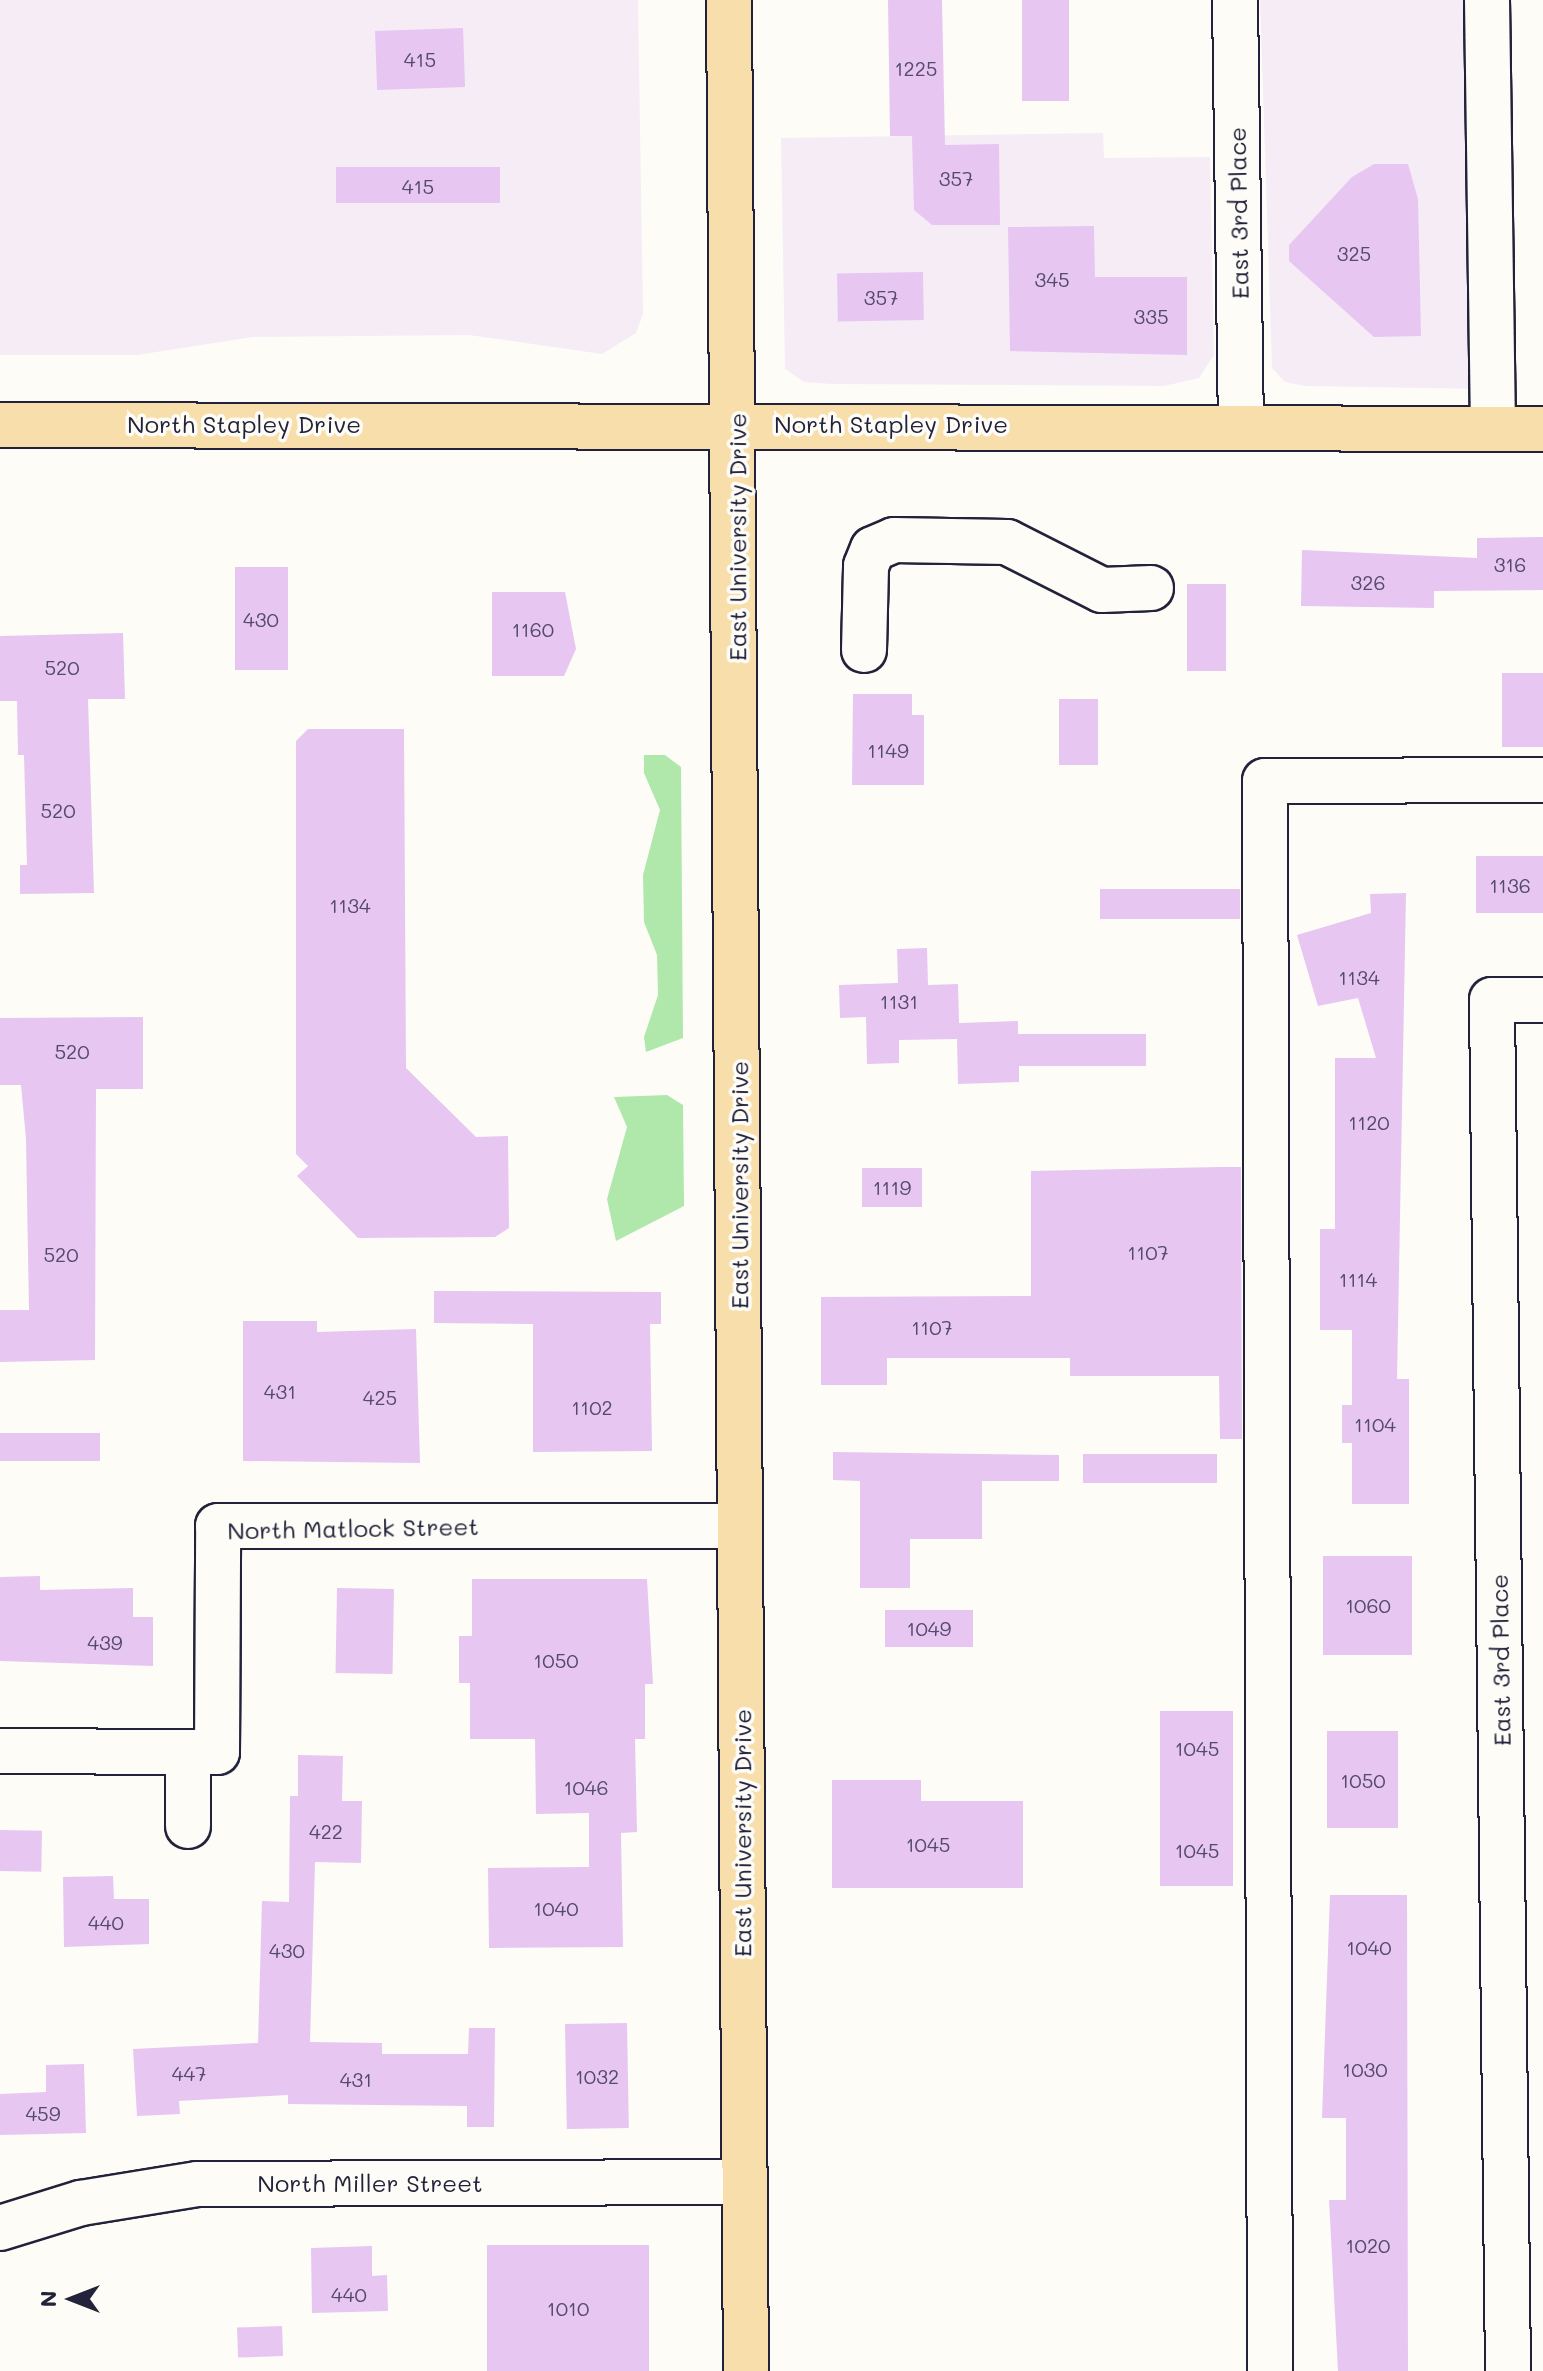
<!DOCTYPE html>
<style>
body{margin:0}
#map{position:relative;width:1543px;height:2371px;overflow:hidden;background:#fdfcf7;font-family:Mali,sans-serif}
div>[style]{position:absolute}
.built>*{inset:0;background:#f6ecf6}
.green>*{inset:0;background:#b0e8ab}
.building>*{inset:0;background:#e7c6f2;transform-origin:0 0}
.roads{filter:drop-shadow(2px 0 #22223b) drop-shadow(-2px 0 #22223b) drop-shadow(0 2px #22223b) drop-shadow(0 -2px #22223b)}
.minor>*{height:44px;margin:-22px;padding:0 22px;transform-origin:22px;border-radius:22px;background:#fdfcf7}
.major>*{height:44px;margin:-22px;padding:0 22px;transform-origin:22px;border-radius:22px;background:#f8deab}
span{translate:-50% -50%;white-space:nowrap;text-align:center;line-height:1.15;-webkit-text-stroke:7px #fdfcf7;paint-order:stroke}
.number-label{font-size:20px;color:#534b69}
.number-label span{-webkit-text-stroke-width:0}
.street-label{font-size:24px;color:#22223b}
.north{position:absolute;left:32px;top:2259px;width:80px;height:80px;-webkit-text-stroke:6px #fdfcf7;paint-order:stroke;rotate:270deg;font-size:22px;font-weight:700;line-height:32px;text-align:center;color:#22223b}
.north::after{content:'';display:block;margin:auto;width:28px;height:36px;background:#22223b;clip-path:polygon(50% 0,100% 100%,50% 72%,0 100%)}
</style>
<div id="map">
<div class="built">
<div style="clip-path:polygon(0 0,638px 0,643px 314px,636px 333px,602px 354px,469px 335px,253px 337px,137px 355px,0 355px)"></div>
<div style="clip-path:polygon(1260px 0,1477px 0,1484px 389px,1305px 386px,1285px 382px,1272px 368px)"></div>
<div style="clip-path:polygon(1103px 133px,1104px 158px,1210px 157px,1214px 355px,1199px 378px,1164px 386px,831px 384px,804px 382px,785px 369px,781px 138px)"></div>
</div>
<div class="green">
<div style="clip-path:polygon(644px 755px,665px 755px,681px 767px,683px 1038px,646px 1052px,644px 1037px,658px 995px,657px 955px,644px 922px,643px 875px,660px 810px,644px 773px)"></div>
<div style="clip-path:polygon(667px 1095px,683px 1105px,684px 1206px,616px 1241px,607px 1199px,627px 1127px,614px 1097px)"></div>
</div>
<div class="building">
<div style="clip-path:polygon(888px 0,942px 0,945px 145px,999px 144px,1000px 225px,932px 225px,914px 210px,912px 136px,890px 136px)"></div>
<div style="left:1022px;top:0;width:47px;height:101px"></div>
<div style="left:463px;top:28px;width:59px;height:88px;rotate:88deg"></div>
<div style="clip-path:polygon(1374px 164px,1408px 164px,1418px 199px,1421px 336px,1374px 337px,1289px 261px,1289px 245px,1352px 177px)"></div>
<div style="left:336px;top:167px;width:164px;height:36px"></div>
<div style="clip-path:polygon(1094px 226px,1095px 277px,1187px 277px,1187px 355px,1010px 351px,1008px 227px)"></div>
<div style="left:923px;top:272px;width:48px;height:86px;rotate:89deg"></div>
<div style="clip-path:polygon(1543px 537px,1543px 590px,1434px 591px,1434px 608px,1301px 606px,1302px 550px,1477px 558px,1477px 538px)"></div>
<div style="left:235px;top:567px;width:53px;height:103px"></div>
<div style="left:1187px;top:584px;width:39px;height:87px"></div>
<div style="clip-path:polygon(492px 592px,565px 592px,576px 649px,564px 676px,492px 676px)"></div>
<div style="clip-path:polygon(123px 633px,125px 699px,88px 699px,94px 893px,20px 894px,20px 865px,27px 865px,24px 755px,18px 755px,17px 701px,0 701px,0 636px)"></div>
<div style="left:1502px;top:673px;width:41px;height:74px"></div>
<div style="clip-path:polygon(853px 694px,912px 694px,912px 715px,924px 715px,924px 785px,852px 785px)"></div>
<div style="left:1059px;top:699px;width:39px;height:66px"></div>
<div style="clip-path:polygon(308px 729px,404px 729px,406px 1068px,476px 1137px,508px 1136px,509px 1228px,495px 1237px,358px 1238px,297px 1176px,308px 1166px,296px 1154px,296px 741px)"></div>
<div style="left:1543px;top:856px;width:57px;height:67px;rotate:90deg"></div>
<div style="left:1100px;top:889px;width:140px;height:30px"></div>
<div style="clip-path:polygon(1406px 893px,1397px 1379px,1409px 1379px,1409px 1504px,1352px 1504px,1352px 1443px,1342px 1443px,1342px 1405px,1352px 1405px,1352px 1330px,1320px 1330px,1320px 1229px,1335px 1229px,1335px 1058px,1376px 1058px,1358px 998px,1318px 1006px,1297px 935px,1371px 913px,1370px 894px)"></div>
<div style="clip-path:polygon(927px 948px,928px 985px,958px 984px,959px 1023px,1018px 1021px,1018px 1034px,1146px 1034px,1146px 1066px,1019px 1066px,1019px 1082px,958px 1084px,957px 1039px,899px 1040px,899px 1063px,867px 1064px,866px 1017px,840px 1018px,839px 985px,898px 983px,897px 949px)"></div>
<div style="clip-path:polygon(143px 1017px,143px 1089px,96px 1089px,95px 1360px,0 1362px,0 1310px,29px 1310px,26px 1139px,21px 1085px,0 1085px,0 1018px)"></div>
<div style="clip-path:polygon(1219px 1167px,1241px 1167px,1242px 1439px,1220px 1439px,1219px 1376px,1070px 1376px,1070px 1358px,887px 1358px,887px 1385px,821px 1385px,821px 1297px,1031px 1296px,1031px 1171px)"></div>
<div style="left:862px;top:1168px;width:60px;height:39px"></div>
<div style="clip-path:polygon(434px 1291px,661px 1292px,661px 1324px,650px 1324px,652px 1451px,533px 1452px,533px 1324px,434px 1323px)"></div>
<div style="clip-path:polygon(243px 1321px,317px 1321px,317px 1332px,416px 1329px,420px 1463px,243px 1461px)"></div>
<div style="left:0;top:1433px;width:100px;height:28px"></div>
<div style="clip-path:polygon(833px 1452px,1059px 1455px,1059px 1481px,982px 1481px,982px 1539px,910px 1539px,910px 1588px,860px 1588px,860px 1481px,833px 1480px)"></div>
<div style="left:1083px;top:1454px;width:134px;height:29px"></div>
<div style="left:1323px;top:1556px;width:89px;height:99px"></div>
<div style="clip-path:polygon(40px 1576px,40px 1590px,133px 1588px,133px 1617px,153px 1617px,153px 1666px,0 1661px,0 1577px)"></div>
<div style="clip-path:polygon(472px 1579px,647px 1579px,653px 1684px,645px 1684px,645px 1739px,635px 1739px,637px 1832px,621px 1833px,623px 1947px,489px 1948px,488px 1868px,589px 1867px,589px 1813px,536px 1814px,535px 1739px,470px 1739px,470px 1683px,459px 1683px,459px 1636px,472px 1636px)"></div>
<div style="left:337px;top:1588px;width:57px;height:85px;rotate:1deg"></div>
<div style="left:885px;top:1610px;width:88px;height:37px"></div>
<div style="left:1160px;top:1711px;width:73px;height:175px"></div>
<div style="left:1327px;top:1731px;width:71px;height:97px"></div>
<div style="clip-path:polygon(298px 1755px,343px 1756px,342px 1801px,362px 1801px,361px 1863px,315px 1862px,310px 2042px,382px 2043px,382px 2054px,468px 2054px,469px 2028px,495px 2028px,494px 2127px,467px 2127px,467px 2106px,288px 2104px,288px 2095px,179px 2101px,180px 2114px,137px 2116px,133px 2049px,258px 2043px,262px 1901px,289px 1902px,290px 1796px,298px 1796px)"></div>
<div style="clip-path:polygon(832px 1780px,921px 1780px,921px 1801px,1023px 1801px,1023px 1888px,832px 1888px)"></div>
<div style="left:0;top:1830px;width:42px;height:41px;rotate:1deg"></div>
<div style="clip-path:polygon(113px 1876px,114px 1899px,149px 1899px,149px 1944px,64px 1947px,63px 1877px)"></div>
<div style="clip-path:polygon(1330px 1895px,1407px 1895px,1408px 2371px,1338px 2371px,1329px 2200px,1346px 2200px,1346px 2118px,1322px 2118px)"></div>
<div style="left:627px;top:2023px;width:105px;height:62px;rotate:89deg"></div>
<div style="clip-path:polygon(84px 2064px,86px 2133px,0 2135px,0 2094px,46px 2092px,46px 2065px)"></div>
<div style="left:487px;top:2245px;width:162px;height:126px"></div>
<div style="clip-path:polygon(372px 2246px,372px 2276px,387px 2275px,388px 2311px,312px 2313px,311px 2248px)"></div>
<div style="left:282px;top:2326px;width:30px;height:45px;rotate:88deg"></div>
</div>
<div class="roads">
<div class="minor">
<div style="left:1235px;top:0;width:427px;rotate:89.2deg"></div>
<div style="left:1487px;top:0;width:428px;rotate:89.2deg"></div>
<div style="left:864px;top:650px;width:84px;rotate:-88.6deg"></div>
<div style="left:866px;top:566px;width:18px;rotate:-68deg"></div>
<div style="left:873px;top:549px;width:23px;rotate:-23deg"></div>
<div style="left:894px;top:540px;width:113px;rotate:1deg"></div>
<div style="left:1007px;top:542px;width:106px;rotate:26.8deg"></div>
<div style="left:1102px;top:590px;width:49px;rotate:-2.3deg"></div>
<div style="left:0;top:1751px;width:217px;rotate:0.3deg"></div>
<div style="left:217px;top:1752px;width:226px;rotate:-89.7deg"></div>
<div style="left:218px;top:1526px;width:522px"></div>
<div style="left:188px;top:1752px;width:74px;rotate:90deg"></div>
<div style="left:0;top:2228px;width:85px;rotate:-17.2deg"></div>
<div style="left:81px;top:2203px;width:118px;rotate:-9.3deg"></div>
<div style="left:197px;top:2184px;width:547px;rotate:-0.21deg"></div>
<div style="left:1270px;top:2371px;width:1590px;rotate:-90.18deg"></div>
<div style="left:1265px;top:781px;width:278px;rotate:-0.2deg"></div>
<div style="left:1508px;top:2371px;width:1371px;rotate:-90.67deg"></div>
<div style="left:1492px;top:1000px;width:51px"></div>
</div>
<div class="major">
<div style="left:729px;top:0;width:2371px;rotate:89.59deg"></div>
<div style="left:0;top:425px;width:1543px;rotate:0.15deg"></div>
</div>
</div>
<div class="number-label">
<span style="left:420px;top:59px">415</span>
<span style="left:916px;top:68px">1225</span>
<span style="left:956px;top:178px">357</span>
<span style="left:418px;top:186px">415</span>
<span style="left:1354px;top:253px">325</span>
<span style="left:1052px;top:279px">345</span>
<span style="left:881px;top:297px">357</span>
<span style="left:1151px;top:316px">335</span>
<span style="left:1510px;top:564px">316</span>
<span style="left:1368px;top:582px">326</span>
<span style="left:261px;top:619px">430</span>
<span style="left:533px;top:629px">1160</span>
<span style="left:62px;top:667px">520</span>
<span style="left:888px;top:750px">1149</span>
<span style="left:58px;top:810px">520</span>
<span style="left:1510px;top:885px">1136</span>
<span style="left:350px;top:905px">1134</span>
<span style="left:1359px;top:977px">1134</span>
<span style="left:899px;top:1001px">1131</span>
<span style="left:72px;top:1051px">520</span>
<span style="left:1369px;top:1122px">1120</span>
<span style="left:892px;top:1187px">1119</span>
<span style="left:1148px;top:1252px">1107</span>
<span style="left:61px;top:1254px">520</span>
<span style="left:1358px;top:1279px">1114</span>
<span style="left:932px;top:1327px">1107</span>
<span style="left:280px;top:1391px">431</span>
<span style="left:380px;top:1397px">425</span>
<span style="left:592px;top:1407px">1102</span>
<span style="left:1375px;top:1424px">1104</span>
<span style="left:1368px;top:1605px">1060</span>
<span style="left:929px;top:1628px">1049</span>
<span style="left:105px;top:1642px">439</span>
<span style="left:556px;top:1660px">1050</span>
<span style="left:1197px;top:1748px">1045</span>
<span style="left:1363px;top:1780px">1050</span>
<span style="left:586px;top:1787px">1046</span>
<span style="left:326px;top:1831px">422</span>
<span style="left:928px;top:1844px">1045</span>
<span style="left:1197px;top:1850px">1045</span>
<span style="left:556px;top:1908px">1040</span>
<span style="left:106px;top:1922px">440</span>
<span style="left:1369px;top:1947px">1040</span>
<span style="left:287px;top:1950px">430</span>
<span style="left:1365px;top:2069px">1030</span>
<span style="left:189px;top:2073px">447</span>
<span style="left:597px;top:2076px">1032</span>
<span style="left:356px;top:2079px">431</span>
<span style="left:43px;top:2113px">459</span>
<span style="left:1368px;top:2245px">1020</span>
<span style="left:349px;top:2294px">440</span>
<span style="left:568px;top:2308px">1010</span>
</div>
<div class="street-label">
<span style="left:1238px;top:213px;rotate:-91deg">East 3rd Place</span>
<span style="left:244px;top:424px">North Stapley Drive</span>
<span style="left:891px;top:424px">North Stapley Drive</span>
<span style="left:737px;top:537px;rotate:-90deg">East University Drive</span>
<span style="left:739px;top:1185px;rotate:-90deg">East University Drive</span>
<span style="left:353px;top:1528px;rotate:-1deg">North Matlock Street</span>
<span style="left:1500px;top:1660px;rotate:-91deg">East 3rd Place</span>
<span style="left:742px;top:1833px;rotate:-90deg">East University Drive</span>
<span style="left:370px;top:2183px">North Miller Street</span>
</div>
<div class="north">N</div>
</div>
